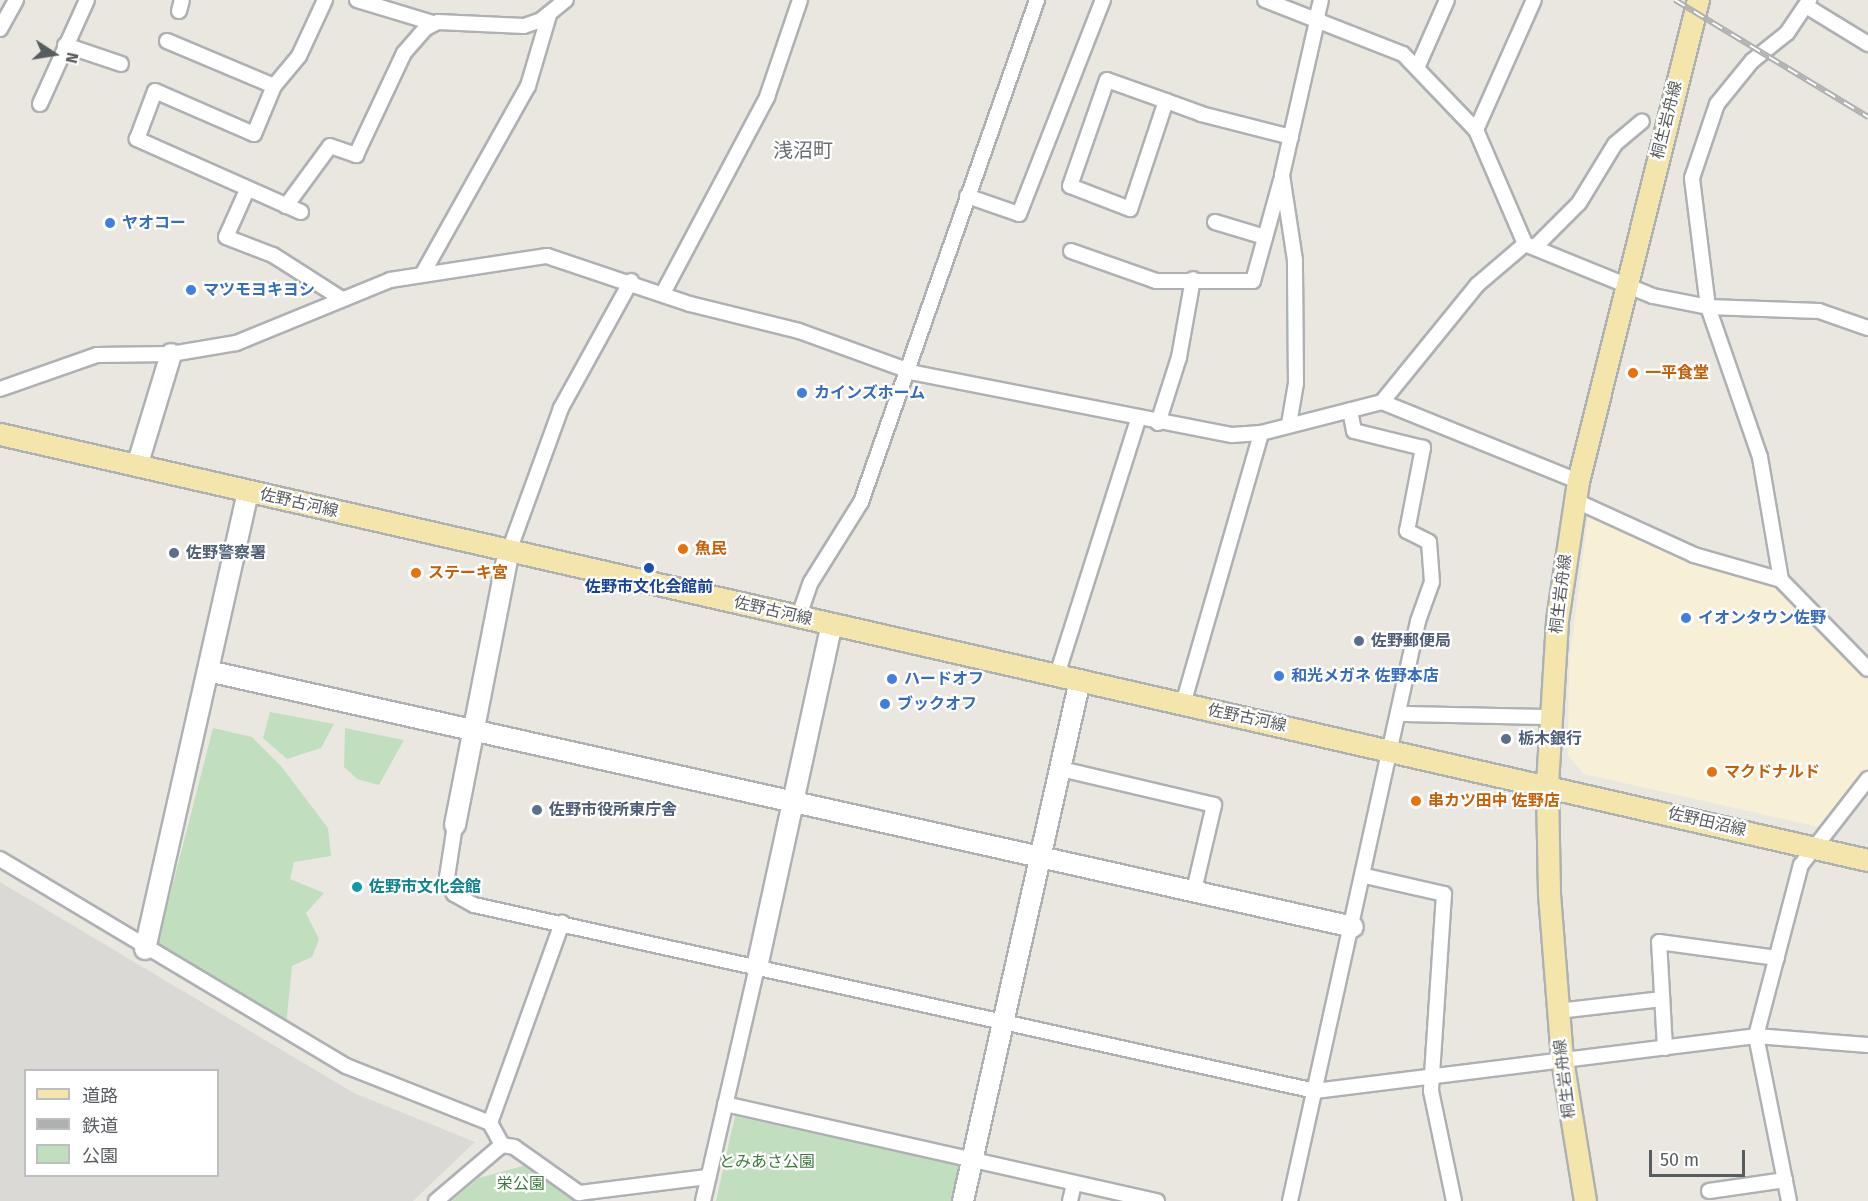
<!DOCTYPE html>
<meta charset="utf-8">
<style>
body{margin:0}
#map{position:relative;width:1868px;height:1201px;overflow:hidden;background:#eae7e0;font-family:"Fira Sans","Noto Sans JP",sans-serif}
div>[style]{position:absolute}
.commercial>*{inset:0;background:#f8efd7}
.industrial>*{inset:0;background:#dbd9d5}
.green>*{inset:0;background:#c1dfbf}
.roads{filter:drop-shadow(2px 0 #aeb1b4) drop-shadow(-2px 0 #aeb1b4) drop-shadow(0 2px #aeb1b4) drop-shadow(0 -2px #aeb1b4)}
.street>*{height:14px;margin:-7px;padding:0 7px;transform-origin:7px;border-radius:7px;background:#fff}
.secondary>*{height:20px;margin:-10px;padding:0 10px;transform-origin:10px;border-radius:10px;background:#fff}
.primary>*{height:21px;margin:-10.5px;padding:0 10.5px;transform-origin:10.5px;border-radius:10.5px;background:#f3e5ac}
.rail>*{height:6px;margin-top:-3px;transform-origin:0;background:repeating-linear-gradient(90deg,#fff 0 11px,#afb0b0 0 22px);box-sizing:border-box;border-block:2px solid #afb0b0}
.dots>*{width:16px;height:16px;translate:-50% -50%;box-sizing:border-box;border:3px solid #fff;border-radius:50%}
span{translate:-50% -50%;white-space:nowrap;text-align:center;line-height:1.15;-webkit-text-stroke:4.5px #fff;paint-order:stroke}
.street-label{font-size:16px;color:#595c5f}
.shop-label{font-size:16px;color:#366cbe;font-weight:700}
.left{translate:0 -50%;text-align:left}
.food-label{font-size:16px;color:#c56008;font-weight:700}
.service-label{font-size:16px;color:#4e5e75;font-weight:700}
.transit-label{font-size:16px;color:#164399;font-weight:700}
.culture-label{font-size:16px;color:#0d838f;font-weight:700}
.park-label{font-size:16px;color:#3e793e}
.quarter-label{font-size:20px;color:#6a6e71}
.legend{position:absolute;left:24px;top:1069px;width:195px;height:108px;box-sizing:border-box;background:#fff;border:2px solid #bdbebf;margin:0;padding:8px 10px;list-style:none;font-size:18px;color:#595c5f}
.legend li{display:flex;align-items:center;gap:12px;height:30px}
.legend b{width:30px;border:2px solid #bdbebf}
.north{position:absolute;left:24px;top:24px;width:60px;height:60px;-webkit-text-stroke:4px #fff;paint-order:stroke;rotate:102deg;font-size:16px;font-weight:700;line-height:24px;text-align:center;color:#595c5f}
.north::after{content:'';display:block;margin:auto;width:21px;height:27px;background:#595c5f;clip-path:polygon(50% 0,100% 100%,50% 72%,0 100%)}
.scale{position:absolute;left:1649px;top:1150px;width:96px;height:27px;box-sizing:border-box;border:3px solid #595c5f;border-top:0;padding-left:8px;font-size:18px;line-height:21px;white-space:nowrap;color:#595c5f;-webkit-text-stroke:4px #fff;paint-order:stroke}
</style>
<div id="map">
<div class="commercial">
<div style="clip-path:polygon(1588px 516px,1689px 559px,1774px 584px,1868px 678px,1868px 769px,1819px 827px,1584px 774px,1568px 755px,1569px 664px)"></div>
</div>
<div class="industrial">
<div style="clip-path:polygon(evenodd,0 882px,354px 1093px,475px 1142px,413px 1201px,0 1201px,0 882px,26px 1070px,218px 1070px,218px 1176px,26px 1176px,26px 1070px)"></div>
</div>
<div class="green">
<div style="clip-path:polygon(270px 712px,334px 724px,321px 748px,287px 759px,263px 738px)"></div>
<div style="clip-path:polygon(213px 728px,252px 737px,281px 766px,328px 828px,331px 856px,294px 862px,290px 879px,324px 893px,306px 913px,319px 939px,312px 957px,292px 966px,286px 1026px,157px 946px)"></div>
<div style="clip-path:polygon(345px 728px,404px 740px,379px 785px,357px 779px,344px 767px)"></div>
<div style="clip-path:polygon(735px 1116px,967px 1167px,959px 1201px,716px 1201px)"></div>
<div style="clip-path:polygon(523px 1166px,596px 1201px,452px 1201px,479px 1178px)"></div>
</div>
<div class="roads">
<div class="street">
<div style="left:357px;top:0;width:79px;rotate:16.8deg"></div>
<div style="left:1265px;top:0;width:148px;rotate:21.4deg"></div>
<div style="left:1403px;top:54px;width:105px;rotate:46.2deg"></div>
<div style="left:1476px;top:130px;width:124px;rotate:66.7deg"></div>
<div style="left:1806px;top:6px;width:73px;rotate:31.5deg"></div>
<div style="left:179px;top:11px;width:11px;rotate:-75deg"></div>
<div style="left:1317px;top:16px;width:16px;rotate:-76deg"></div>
<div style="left:0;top:29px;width:33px;rotate:-61deg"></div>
<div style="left:167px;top:41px;width:116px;rotate:22.8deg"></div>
<div style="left:65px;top:45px;width:59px;rotate:18.7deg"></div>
<div style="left:1417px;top:68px;width:74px;rotate:-66.2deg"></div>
<div style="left:1166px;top:101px;width:114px;rotate:108.4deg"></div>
<div style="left:1130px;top:209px;width:64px;rotate:-159deg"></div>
<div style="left:1070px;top:186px;width:112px;rotate:-70.8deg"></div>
<div style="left:1107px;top:80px;width:63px;rotate:19.6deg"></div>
<div style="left:1166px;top:101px;width:37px;rotate:20deg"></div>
<div style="left:1201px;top:114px;width:93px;rotate:14.3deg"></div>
<div style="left:40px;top:104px;width:114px;rotate:-65.7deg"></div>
<div style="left:1476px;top:130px;width:142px;rotate:-66deg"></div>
<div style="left:247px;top:190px;width:51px;rotate:114.1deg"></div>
<div style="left:226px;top:237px;width:50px;rotate:21deg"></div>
<div style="left:273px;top:255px;width:82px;rotate:32.5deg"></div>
<div style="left:967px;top:196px;width:55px;rotate:19.1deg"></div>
<div style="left:1019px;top:214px;width:230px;rotate:-68.6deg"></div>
<div style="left:286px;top:206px;width:74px;rotate:-53.7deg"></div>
<div style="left:330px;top:146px;width:28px;rotate:19deg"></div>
<div style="left:356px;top:155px;width:113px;rotate:-64.8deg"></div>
<div style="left:404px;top:53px;width:33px;rotate:-49deg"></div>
<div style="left:426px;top:28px;width:13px;rotate:-27deg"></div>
<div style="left:438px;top:22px;width:86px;rotate:2.7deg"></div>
<div style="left:524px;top:26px;width:18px;rotate:-19deg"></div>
<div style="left:541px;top:20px;width:32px;rotate:-39deg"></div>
<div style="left:301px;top:212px;width:180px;rotate:-156deg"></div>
<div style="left:137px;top:139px;width:51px;rotate:-69.4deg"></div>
<div style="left:155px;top:91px;width:108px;rotate:23.5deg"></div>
<div style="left:254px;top:134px;width:52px;rotate:-67.4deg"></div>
<div style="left:274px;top:86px;width:39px;rotate:-50deg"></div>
<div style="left:299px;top:56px;width:62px;rotate:-65.1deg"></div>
<div style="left:1215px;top:222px;width:52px;rotate:16.7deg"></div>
<div style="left:1535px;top:247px;width:62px;rotate:-45deg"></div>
<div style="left:1579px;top:203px;width:69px;rotate:-58.6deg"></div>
<div style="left:1615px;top:144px;width:35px;rotate:-40deg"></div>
<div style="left:1071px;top:251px;width:90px;rotate:19.4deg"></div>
<div style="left:1156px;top:281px;width:97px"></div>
<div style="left:1253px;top:281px;width:105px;rotate:-74.5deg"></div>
<div style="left:423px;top:273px;width:214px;rotate:-60.7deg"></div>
<div style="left:528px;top:86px;width:74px;rotate:-73.5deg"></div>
<div style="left:663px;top:293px;width:222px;rotate:-62deg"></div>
<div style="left:767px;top:97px;width:102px;rotate:-71.2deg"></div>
<div style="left:0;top:389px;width:103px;rotate:-19.3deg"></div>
<div style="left:97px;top:355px;width:74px;rotate:-0.8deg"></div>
<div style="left:171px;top:354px;width:66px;rotate:-9.6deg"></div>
<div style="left:236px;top:343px;width:166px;rotate:-22.2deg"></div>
<div style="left:390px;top:280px;width:159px;rotate:-8.7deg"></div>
<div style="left:547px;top:256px;width:151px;rotate:18.6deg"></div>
<div style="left:690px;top:304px;width:112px;rotate:13.9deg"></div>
<div style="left:799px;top:331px;width:123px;rotate:19.9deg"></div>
<div style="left:915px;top:373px;width:323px;rotate:11.1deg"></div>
<div style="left:1232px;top:435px;width:29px;rotate:-4deg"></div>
<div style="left:1261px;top:433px;width:125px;rotate:-14.4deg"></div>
<div style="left:1382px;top:402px;width:151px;rotate:-50.9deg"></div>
<div style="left:1477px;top:285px;width:63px;rotate:-40.5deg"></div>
<div style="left:1525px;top:244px;width:138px;rotate:22.1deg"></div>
<div style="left:1653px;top:296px;width:56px;rotate:11.3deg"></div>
<div style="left:1708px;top:307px;width:111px;rotate:2.1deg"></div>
<div style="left:1819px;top:311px;width:52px;rotate:19.1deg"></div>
<div style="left:1382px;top:402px;width:211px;rotate:22deg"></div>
<div style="left:1158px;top:423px;width:69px;rotate:-72.3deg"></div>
<div style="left:1179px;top:357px;width:79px;rotate:-79.8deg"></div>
<div style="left:1289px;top:424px;width:42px;rotate:-80.3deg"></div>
<div style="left:1296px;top:383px;width:123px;rotate:-90.5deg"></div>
<div style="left:1295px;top:260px;width:86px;rotate:-98.7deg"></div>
<div style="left:1282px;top:175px;width:162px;rotate:-77.2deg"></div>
<div style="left:1574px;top:500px;width:132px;rotate:24.6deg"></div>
<div style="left:1694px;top:555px;width:91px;rotate:16deg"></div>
<div style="left:1781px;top:580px;width:124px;rotate:45.7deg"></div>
<div style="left:509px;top:551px;width:152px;rotate:-70deg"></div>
<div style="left:561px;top:408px;width:145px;rotate:-61.1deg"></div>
<div style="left:1781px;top:580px;width:125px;rotate:-99.7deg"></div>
<div style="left:1760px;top:457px;width:159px;rotate:-109.1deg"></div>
<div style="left:1708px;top:307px;width:130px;rotate:-97.1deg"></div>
<div style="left:1692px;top:178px;width:78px;rotate:-71.3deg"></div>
<div style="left:1717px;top:104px;width:55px;rotate:-50.9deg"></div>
<div style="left:1752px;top:61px;width:45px;rotate:-38.7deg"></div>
<div style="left:1787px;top:33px;width:40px;rotate:-56deg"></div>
<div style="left:799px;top:616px;width:36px;rotate:-71deg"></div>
<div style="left:811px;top:582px;width:94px;rotate:-58deg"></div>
<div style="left:861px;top:502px;width:532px;rotate:-70.68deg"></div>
<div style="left:1057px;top:675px;width:269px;rotate:-72.4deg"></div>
<div style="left:1183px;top:704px;width:282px;rotate:-73.9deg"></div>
<div style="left:1401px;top:714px;width:148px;rotate:1.2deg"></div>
<div style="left:1061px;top:769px;width:157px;rotate:13.2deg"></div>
<div style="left:1214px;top:805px;width:87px;rotate:103.2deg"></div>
<div style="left:455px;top:825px;width:53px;rotate:98.7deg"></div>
<div style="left:447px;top:877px;width:18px;rotate:68deg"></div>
<div style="left:454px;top:894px;width:23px;rotate:29deg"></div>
<div style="left:474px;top:905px;width:861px;rotate:12.47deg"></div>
<div style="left:1315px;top:1091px;width:444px;rotate:-7.1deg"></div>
<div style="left:1756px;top:1036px;width:112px;rotate:4.6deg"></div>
<div style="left:0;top:859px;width:403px;rotate:30.9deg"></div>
<div style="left:346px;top:1066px;width:155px;rotate:21.6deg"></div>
<div style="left:490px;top:1123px;width:25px;rotate:61deg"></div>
<div style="left:1365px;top:876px;width:81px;rotate:12.8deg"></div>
<div style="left:1444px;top:894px;width:197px;rotate:93.8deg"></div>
<div style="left:1431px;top:1091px;width:112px;rotate:78.2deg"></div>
<div style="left:1558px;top:1011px;width:105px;rotate:-6.6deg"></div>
<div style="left:1665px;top:1048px;width:106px;rotate:-93.2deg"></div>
<div style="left:1659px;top:942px;width:119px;rotate:7.7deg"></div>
<div style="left:725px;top:1104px;width:443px;rotate:12.7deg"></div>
<div style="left:490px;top:1123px;width:213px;rotate:-70.2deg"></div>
<div style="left:502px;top:1145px;width:12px;rotate:9deg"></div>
<div style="left:514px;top:1147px;width:80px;rotate:35.3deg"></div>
<div style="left:579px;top:1193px;width:130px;rotate:-7.1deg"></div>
<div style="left:1709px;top:1191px;width:77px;rotate:-8.2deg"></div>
<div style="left:436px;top:1201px;width:87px;rotate:-40.3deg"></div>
<div style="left:703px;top:1201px;width:240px;rotate:-77deg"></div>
<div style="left:1070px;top:1201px;width:18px;rotate:-77deg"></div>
<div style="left:1290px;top:1201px;width:594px;rotate:-77.55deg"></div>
<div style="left:1418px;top:621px;width:41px;rotate:-70.3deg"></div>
<div style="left:1432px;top:582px;width:40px;rotate:-94.3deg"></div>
<div style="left:1429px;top:542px;width:25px;rotate:-153deg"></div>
<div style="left:1407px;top:531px;width:85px;rotate:-79.1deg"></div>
<div style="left:1423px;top:448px;width:71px;rotate:-166.2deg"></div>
<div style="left:1354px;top:431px;width:21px;rotate:-101deg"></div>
<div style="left:1789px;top:1201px;width:168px;rotate:-101.3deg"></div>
<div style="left:1756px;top:1036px;width:177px;rotate:-75.3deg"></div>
<div style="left:1801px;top:865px;width:109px;rotate:-52.1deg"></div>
</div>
<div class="secondary">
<div style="left:137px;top:466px;width:117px;rotate:-73.1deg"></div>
<div style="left:208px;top:671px;width:1173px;rotate:12.6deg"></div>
<div style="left:455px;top:825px;width:279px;rotate:-78.9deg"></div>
<div style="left:145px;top:949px;width:469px;rotate:-77.3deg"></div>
<div style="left:757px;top:967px;width:351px;rotate:-77.7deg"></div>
<div style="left:963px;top:1201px;width:534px;rotate:-77.34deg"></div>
</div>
<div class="primary">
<div style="left:0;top:434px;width:1916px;rotate:12.85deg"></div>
<div style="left:1585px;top:1201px;width:144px;rotate:-99.2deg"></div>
<div style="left:1562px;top:1059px;width:167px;rotate:-94.5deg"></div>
<div style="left:1549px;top:893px;width:109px;rotate:-91.1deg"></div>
<div style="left:1547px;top:784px;width:164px;rotate:-86.5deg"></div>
<div style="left:1557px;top:620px;width:141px;rotate:-81.4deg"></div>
<div style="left:1578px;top:481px;width:496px;rotate:-76deg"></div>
</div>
</div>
<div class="rail">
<div style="left:1675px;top:0;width:226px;rotate:31.2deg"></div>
</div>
<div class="dots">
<div style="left:110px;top:223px;background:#3f7fe0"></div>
<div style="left:191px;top:290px;background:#3f7fe0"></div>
<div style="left:1633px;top:373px;background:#e8710a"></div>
<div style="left:802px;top:393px;background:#3f7fe0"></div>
<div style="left:683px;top:549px;background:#e8710a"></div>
<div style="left:174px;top:553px;background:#5c6f8a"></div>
<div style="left:649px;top:568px;background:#1a4fb4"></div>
<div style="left:416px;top:573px;background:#e8710a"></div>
<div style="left:1686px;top:618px;background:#3f7fe0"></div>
<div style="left:1359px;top:641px;background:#5c6f8a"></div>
<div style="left:1279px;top:676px;background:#3f7fe0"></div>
<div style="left:892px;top:679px;background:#3f7fe0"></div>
<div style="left:885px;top:704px;background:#3f7fe0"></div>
<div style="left:1506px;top:739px;background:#5c6f8a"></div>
<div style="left:1712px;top:772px;background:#e8710a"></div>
<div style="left:1416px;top:801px;background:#e8710a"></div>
<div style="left:537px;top:810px;background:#5c6f8a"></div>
<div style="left:357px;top:887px;background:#0f9aa8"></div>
</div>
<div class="street-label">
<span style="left:1667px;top:120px;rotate:-76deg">桐生岩舟線</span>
<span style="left:299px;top:503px;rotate:13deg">佐野古河線</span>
<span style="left:1561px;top:594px;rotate:-83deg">桐生岩舟線</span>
<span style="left:773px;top:611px;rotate:13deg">佐野古河線</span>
<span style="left:1247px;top:718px;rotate:12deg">佐野古河線</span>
<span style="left:1707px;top:822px;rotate:13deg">佐野田沼線</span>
<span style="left:1565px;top:1079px;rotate:-97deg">桐生岩舟線</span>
</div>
<div class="shop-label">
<span class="left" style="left:122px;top:223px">ヤオコー</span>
<span class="left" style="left:203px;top:290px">マツモヨキヨシ</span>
<span class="left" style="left:814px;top:393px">カインズホーム</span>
<span class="left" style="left:1698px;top:618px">イオンタウン佐野</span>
<span class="left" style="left:1291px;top:676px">和光メガネ 佐野本店</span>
<span class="left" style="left:904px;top:679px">ハードオフ</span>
<span class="left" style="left:897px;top:704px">ブックオフ</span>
</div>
<div class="food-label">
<span class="left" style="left:1645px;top:373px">一平食堂</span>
<span class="left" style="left:695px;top:549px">魚民</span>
<span class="left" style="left:428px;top:573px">ステーキ宮</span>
<span class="left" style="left:1724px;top:772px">マクドナルド</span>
<span class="left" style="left:1428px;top:801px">串カツ田中 佐野店</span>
</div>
<div class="service-label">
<span class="left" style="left:186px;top:553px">佐野警察署</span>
<span class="left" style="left:1371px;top:641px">佐野郵便局</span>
<span class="left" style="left:1518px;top:739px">栃木銀行</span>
<span class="left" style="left:549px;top:810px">佐野市役所東庁舎</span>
</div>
<div class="transit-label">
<span style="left:649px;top:587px">佐野市文化会館前</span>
</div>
<div class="culture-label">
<span class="left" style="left:369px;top:887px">佐野市文化会館</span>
</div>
<div class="park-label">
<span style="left:767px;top:1162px">とみあさ公園</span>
<span style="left:521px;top:1184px">栄公園</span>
</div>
<div class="quarter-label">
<span style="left:803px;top:150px">浅沼町</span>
</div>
<ul class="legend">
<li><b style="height:8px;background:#f3e5ac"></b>道路</li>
<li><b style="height:8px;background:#afb0b0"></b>鉄道</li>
<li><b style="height:16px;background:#c1dfbf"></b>公園</li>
</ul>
<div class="north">N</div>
<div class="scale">50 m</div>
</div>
